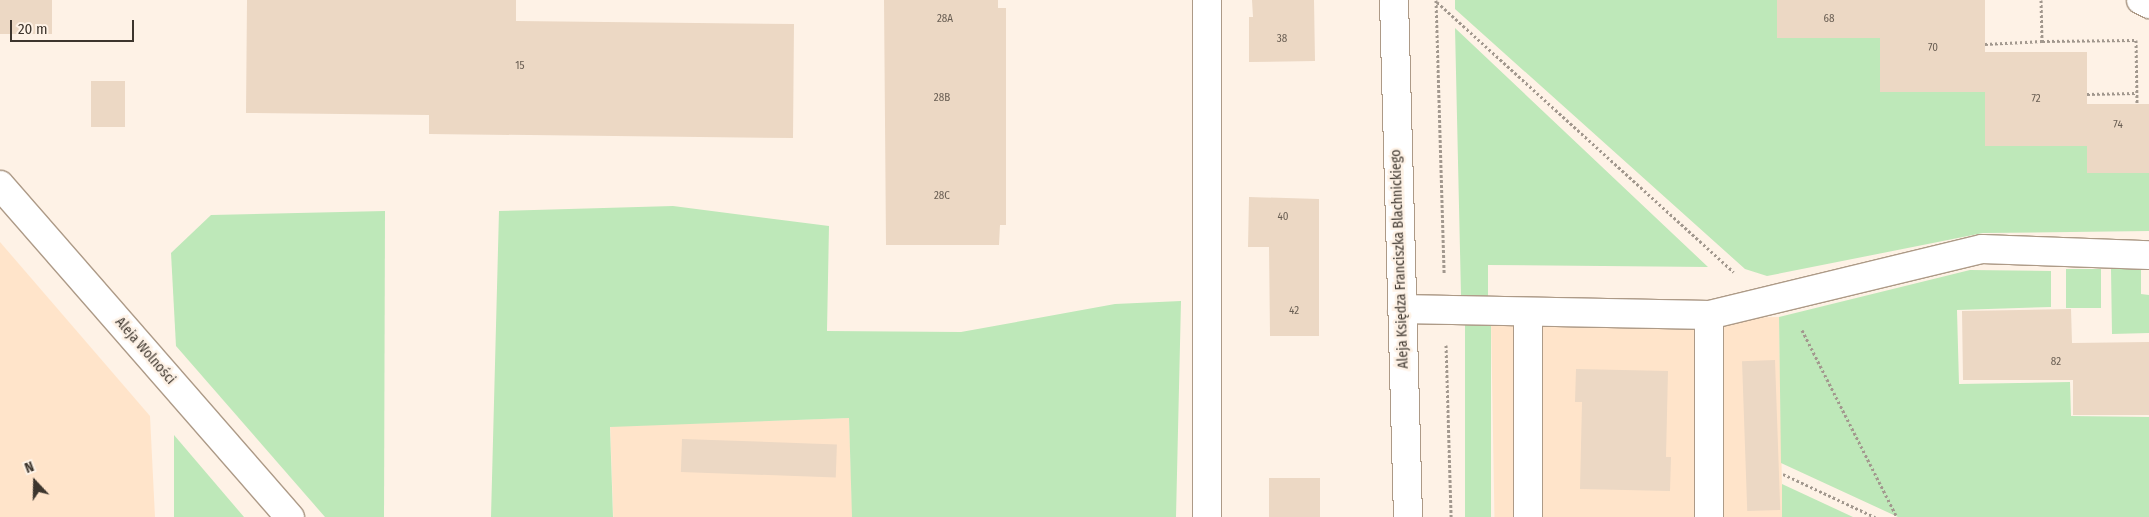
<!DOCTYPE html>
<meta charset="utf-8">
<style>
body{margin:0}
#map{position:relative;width:2149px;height:517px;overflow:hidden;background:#fef2e6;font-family:"Fira Sans Condensed",sans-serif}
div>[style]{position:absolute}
.built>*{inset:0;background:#ffe4ca;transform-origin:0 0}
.green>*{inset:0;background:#bee8b9;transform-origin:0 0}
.building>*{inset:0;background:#ecd8c4;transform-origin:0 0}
.path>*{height:3px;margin-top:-1.5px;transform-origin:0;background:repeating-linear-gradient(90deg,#a2988e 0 2.5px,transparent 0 5px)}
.roads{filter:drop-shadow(1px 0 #ad9a87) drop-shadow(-1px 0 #ad9a87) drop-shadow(0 1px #ad9a87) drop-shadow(0 -1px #ad9a87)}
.minor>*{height:28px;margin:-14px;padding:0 14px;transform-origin:14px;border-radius:14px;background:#fff}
span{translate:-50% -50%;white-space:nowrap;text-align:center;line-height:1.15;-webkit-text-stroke:5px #fef2e6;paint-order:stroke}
.number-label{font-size:11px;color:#695e53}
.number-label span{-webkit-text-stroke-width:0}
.street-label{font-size:14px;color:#3d352d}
.north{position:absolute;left:10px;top:457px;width:50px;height:50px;-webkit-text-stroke:4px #fef2e6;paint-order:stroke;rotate:339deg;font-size:14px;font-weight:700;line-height:20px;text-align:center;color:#3d352d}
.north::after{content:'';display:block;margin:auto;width:18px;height:22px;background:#3d352d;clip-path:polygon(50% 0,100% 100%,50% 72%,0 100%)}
.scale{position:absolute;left:10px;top:20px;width:124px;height:22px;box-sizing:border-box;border:2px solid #3d352d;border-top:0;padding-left:6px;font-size:15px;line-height:18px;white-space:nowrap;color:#3d352d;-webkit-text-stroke:4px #fef2e6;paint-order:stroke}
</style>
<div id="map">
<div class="built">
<div style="clip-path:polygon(0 242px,150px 416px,155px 517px,0 517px)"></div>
<div style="left:1779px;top:317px;width:200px;height:288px;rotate:89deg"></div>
<div style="left:849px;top:418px;width:99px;height:239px;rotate:88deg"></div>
</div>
<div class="green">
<div style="clip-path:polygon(1455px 0,1777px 0,1777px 38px,1880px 38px,1880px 92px,1985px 92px,1985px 146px,2087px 146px,2087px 173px,2149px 173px,2149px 231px,1983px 233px,1767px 276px,1745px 269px,1455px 9px)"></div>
<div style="clip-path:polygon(1455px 28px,1708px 267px,1488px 265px,1488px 296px,1461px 295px)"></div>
<div style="clip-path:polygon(673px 206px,829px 226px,827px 331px,961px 332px,1115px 304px,1181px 301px,1176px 517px,852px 517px,849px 418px,610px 427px,613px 517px,491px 517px,499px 211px)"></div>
<div style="clip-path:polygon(385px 211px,384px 517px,325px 517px,176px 346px,171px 253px,211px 215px)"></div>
<div style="clip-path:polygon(2141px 268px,2141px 294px,2149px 295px,2149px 333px,2112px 334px,2111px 269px)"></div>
<div style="left:2066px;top:269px;width:35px;height:39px"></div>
<div style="clip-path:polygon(1970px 270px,2051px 271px,2051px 307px,1957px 310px,1959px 384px,2070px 382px,2071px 416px,2149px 417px,2149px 517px,1898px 517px,1781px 463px,1779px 317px)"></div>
<div style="left:1465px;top:321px;width:26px;height:196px"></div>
<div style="clip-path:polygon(174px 435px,244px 517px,174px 517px)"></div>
<div style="clip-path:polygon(1782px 484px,1853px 517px,1782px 517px)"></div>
</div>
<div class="building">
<div style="left:0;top:0;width:52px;height:34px"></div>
<div style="clip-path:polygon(247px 0,516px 0,516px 21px,794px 24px,793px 138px,429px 134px,429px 115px,246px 113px)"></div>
<div style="clip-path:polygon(884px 0,998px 0,998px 8px,1006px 8px,1006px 225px,1000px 225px,999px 245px,886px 245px)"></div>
<div style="clip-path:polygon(1252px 0,1314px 0,1315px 61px,1249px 62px,1249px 17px,1253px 17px)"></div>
<div style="clip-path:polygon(1777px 0,1985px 0,1985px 52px,2087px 52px,2087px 104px,2149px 104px,2149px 173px,2087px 173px,2087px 146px,1985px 146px,1985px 92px,1880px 92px,1880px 38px,1777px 38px)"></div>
<div style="left:91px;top:81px;width:34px;height:46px"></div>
<div style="clip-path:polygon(1249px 197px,1319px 199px,1319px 336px,1270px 336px,1269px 247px,1248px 247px)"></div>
<div style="clip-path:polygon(2071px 309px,2072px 343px,2149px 342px,2149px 415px,2073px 415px,2073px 380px,1963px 380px,1962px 311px)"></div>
<div style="left:1775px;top:360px;width:150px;height:33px;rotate:88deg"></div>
<div style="clip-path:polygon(1576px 369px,1668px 371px,1666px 457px,1671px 457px,1670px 491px,1580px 489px,1582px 402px,1575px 402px)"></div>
<div style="left:682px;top:439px;width:155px;height:33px;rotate:2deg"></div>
<div style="left:1269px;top:478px;width:51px;height:39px"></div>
</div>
<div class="path">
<div style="left:1436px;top:0;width:274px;rotate:88.3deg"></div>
<div style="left:2041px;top:0;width:41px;rotate:88.6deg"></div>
<div style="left:2042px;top:41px;width:94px;rotate:-0.6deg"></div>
<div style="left:2136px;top:40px;width:64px;rotate:89.1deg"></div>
<div style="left:1437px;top:2px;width:401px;rotate:42.3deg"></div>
<div style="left:1985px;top:44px;width:57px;rotate:-3deg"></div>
<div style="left:2087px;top:94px;width:49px;rotate:-1.2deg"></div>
<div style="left:1802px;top:330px;width:210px;rotate:63.1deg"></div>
<div style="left:1446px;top:345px;width:172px;rotate:88.3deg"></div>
<div style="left:1783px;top:474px;width:102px;rotate:25.1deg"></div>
</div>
<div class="roads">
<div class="minor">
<div style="left:1394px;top:0;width:517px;rotate:88.45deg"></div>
<div style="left:2141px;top:0;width:9px;rotate:27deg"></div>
<div style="left:0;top:185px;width:441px;rotate:48.9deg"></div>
<div style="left:1402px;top:309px;width:307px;rotate:1.1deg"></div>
<div style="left:1709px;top:315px;width:281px;rotate:-13.6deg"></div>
<div style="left:1982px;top:249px;width:167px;rotate:2.1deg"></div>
<div style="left:1207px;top:517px;width:517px;rotate:-90deg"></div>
<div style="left:1528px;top:517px;width:204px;rotate:-90deg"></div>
<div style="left:1709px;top:517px;width:202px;rotate:-90deg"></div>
</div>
</div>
<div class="number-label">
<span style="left:945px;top:19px">28A</span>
<span style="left:1829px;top:19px">68</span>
<span style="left:1282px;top:39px">38</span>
<span style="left:1933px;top:48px">70</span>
<span style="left:520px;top:66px">15</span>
<span style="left:942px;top:98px">28B</span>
<span style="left:2036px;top:99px">72</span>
<span style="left:2118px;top:125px">74</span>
<span style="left:942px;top:196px">28C</span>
<span style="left:1283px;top:217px">40</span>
<span style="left:1294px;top:311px">42</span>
<span style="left:2056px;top:362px">82</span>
</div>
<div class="street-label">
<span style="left:1400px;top:259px;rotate:-92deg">Aleja Księdza Franciszka Blachnickiego</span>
<span style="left:145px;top:351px;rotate:49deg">Aleja Wolności</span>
</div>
<div class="north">N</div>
<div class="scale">20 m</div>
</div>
